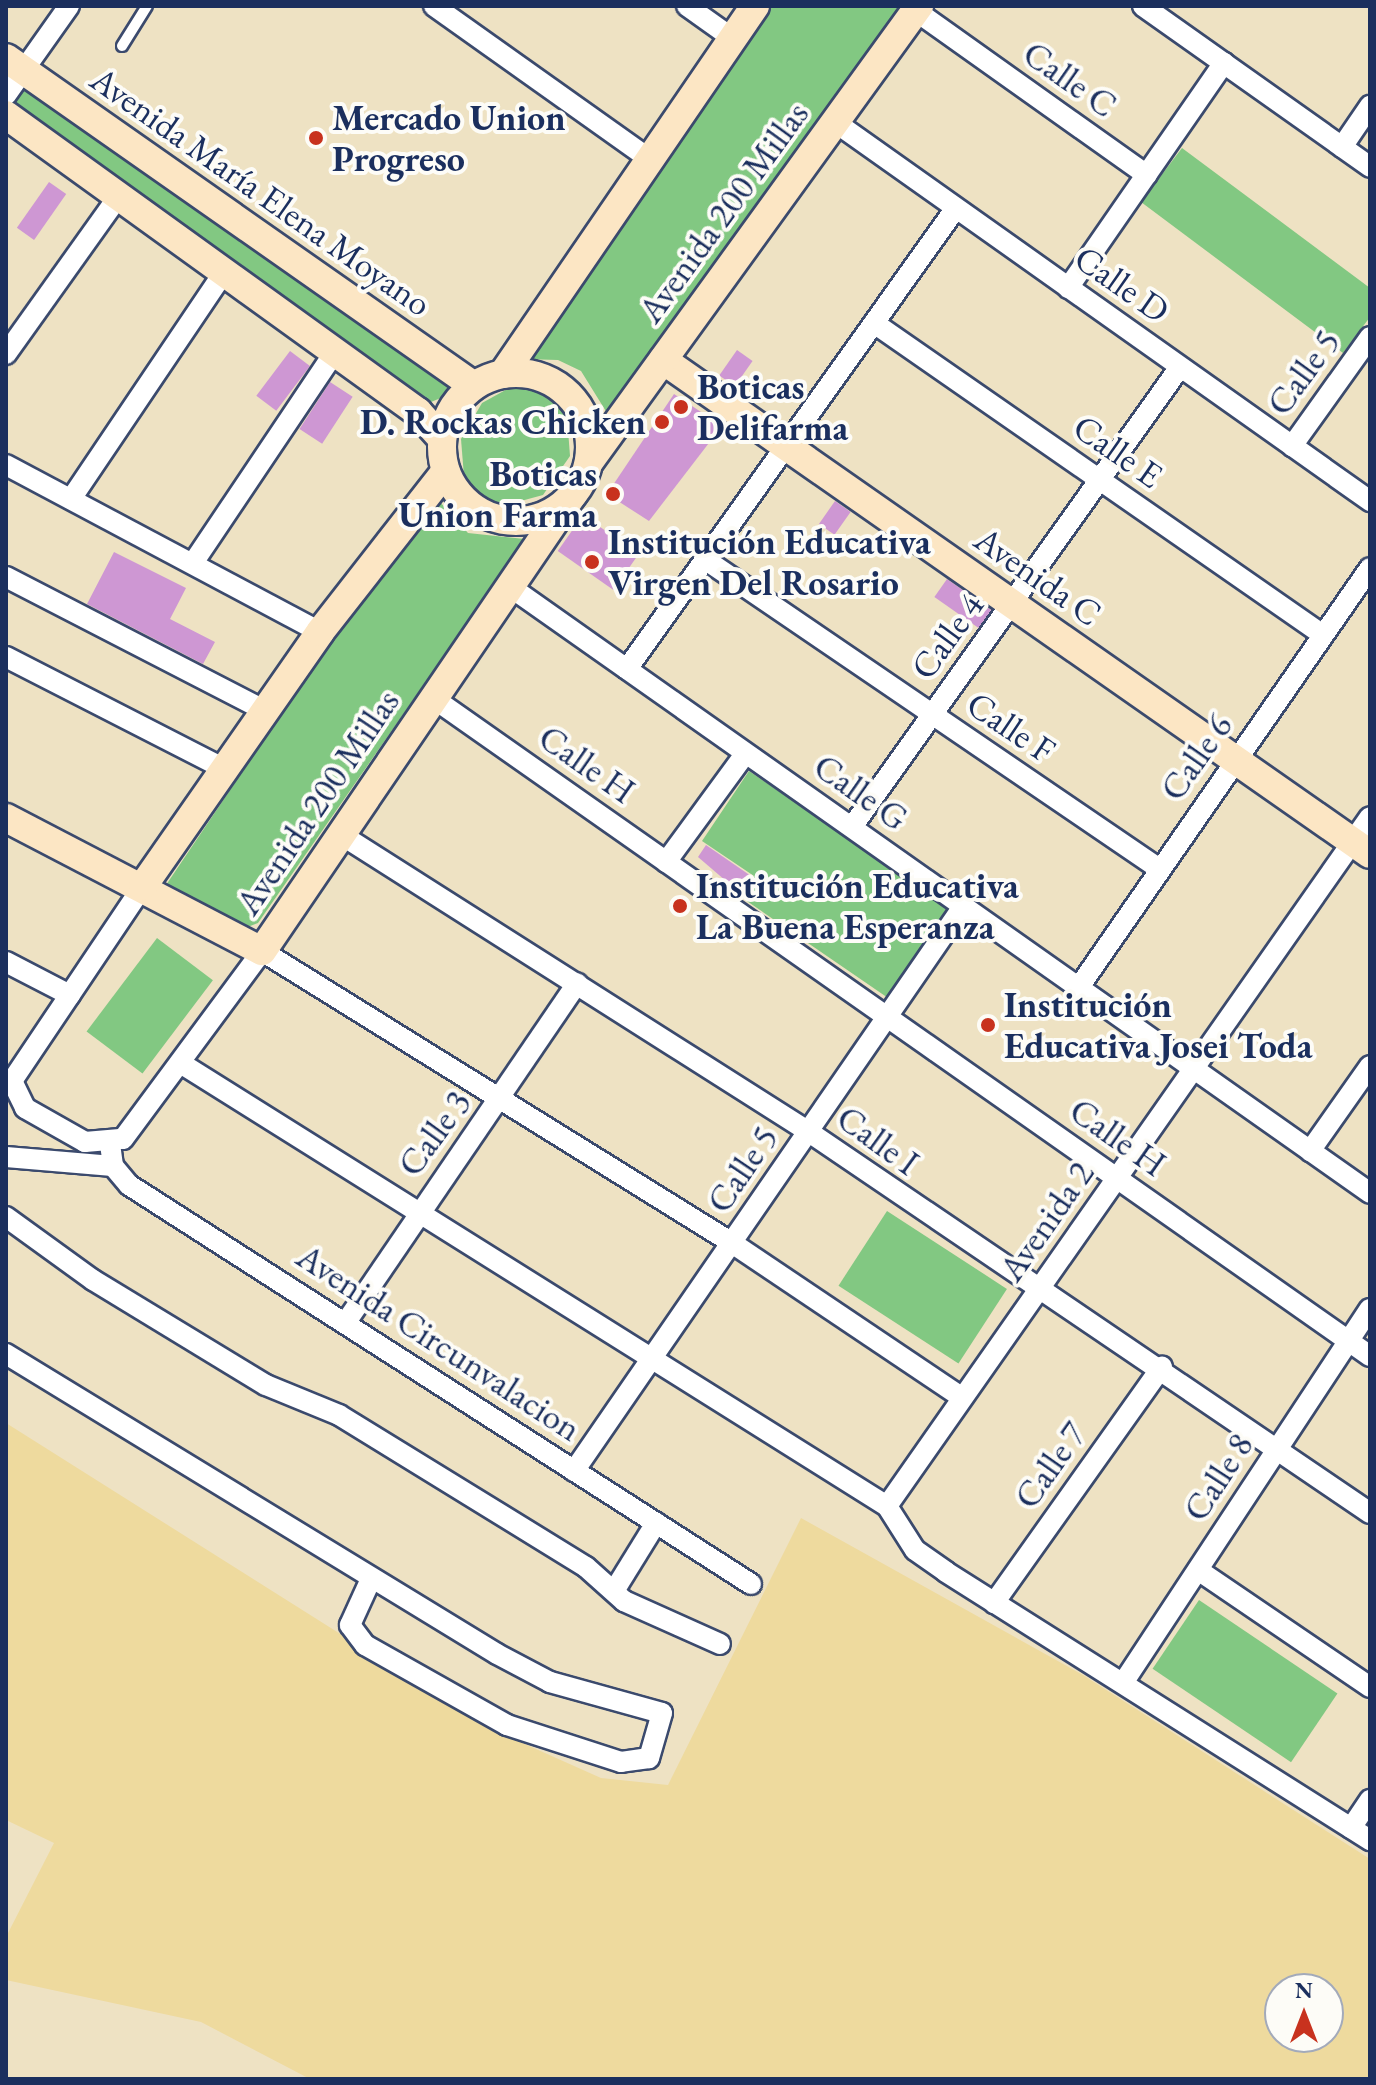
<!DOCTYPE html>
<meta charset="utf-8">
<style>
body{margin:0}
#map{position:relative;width:1376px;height:2085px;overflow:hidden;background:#eee2c3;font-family:"EB Garamond",serif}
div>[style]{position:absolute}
.green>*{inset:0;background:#82c882;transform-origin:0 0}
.sand>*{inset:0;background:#eeda9e}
.building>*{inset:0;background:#ce97d3;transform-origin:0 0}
.roads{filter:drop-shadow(2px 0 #3b4a6d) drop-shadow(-2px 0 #3b4a6d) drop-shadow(0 2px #3b4a6d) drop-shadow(0 -2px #3b4a6d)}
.lane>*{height:10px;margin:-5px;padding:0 5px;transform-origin:5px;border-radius:5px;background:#fff}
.street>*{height:20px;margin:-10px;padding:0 10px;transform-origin:10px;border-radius:10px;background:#fff}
.secondary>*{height:28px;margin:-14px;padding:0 14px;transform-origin:14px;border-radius:14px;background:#fce6c4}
.secondary>.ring{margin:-14px;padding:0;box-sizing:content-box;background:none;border:28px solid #fce6c4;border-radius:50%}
.dots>*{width:22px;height:22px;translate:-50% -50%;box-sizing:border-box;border:4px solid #fdfcf7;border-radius:50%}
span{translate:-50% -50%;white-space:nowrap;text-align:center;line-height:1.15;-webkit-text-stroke:8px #fdfcf7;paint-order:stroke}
.street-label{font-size:36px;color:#1b2f5e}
.poi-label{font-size:36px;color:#1b2f5e;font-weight:700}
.left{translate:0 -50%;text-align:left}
.right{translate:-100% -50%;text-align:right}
.frame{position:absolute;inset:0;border:8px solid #1b2f5e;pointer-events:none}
.north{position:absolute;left:1264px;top:1973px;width:80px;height:80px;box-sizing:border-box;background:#fdfcf7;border:2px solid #a3aaba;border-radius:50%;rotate:0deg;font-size:22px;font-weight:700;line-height:32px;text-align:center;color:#1b2f5e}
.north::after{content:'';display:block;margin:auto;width:28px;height:36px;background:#c8321e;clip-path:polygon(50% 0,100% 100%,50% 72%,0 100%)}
</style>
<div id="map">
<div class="green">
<div style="clip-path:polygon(772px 6px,903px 6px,612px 421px,581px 371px,558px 360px,523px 359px)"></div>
<div style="clip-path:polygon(21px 87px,450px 385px,448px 395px,431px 402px,10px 112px,8px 99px)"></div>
<div style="clip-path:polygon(1182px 148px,1370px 288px,1370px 317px,1343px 353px,1141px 202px)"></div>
<div style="clip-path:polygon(518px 383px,545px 386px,566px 404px,570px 456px,543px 495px,495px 508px,465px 489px,461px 439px,482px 403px)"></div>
<div style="clip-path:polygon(431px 492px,468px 533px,525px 539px,258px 923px,245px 928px,164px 888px)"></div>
<div style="clip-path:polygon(749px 771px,953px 910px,891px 1000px,741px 897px,754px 876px,702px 841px)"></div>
<div style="left:157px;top:938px;width:70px;height:117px;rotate:37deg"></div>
<div style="left:887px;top:1211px;width:143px;height:89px;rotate:33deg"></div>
<div style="left:1199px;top:1600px;width:167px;height:83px;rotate:34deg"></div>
</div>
<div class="sand">
<div style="clip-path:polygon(evenodd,6px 1423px,491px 1729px,601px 1778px,668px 1785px,801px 1518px,1083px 1675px,1370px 1859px,1370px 2079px,310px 2079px,201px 2022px,6px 1980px,6px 1937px,54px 1843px,6px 1820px,6px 1423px,1280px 1989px,1328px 1989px,1328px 2037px,1280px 2037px,1280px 1989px)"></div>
</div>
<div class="building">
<div style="left:49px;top:182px;width:21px;height:56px;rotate:35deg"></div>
<div style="left:737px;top:350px;width:19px;height:31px;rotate:35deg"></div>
<div style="left:290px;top:351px;width:25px;height:56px;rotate:37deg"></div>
<div style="left:330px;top:382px;width:27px;height:56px;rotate:33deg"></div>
<div style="clip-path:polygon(674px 394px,722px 426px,649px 521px,607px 494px)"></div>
<div style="left:835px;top:501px;width:19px;height:28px;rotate:35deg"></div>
<div style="left:583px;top:515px;width:68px;height:44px;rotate:35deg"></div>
<div style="clip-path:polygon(114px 552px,186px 588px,170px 619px,215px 642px,203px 664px,87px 604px)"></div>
<div style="left:947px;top:579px;width:54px;height:22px;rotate:35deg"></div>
<div style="clip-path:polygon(706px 845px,751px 876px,740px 893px,698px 857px)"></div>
</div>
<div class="roads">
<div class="lane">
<div style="left:122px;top:46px;width:47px;rotate:-58deg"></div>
</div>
<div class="street">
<div style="left:434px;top:6px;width:264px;rotate:35.4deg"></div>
<div style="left:687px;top:6px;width:55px;rotate:35.4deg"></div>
<div style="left:1143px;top:6px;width:278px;rotate:35.3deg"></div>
<div style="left:916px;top:11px;width:283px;rotate:35.4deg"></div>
<div style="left:6px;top:95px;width:109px;rotate:-54.7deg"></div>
<div style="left:835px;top:122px;width:656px;rotate:35.31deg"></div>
<div style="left:1342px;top:147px;width:50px;rotate:-55.7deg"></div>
<div style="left:1068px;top:288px;width:274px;rotate:-55.3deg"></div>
<div style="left:874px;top:323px;width:547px;rotate:34.79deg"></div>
<div style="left:6px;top:354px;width:193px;rotate:-54.5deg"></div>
<div style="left:1292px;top:446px;width:134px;rotate:-54.4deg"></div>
<div style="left:6px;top:465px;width:356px;rotate:28deg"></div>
<div style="left:71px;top:499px;width:274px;rotate:-56deg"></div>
<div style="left:706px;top:560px;width:547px;rotate:34.27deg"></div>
<div style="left:193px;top:563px;width:254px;rotate:-56.1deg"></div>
<div style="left:6px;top:577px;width:292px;rotate:27.3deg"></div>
<div style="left:509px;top:586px;width:1053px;rotate:35.18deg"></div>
<div style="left:6px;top:657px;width:246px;rotate:27.1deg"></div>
<div style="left:627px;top:669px;width:566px;rotate:-54.49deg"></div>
<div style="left:433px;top:698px;width:1145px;rotate:35.08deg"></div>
<div style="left:852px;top:827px;width:565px;rotate:-54.51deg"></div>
<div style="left:340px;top:834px;width:556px;rotate:32.43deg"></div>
<div style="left:809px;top:1132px;width:678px;rotate:34.18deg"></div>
<div style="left:666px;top:862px;width:134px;rotate:-53.8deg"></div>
<div style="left:6px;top:962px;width:72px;rotate:27.3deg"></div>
<div style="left:1079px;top:987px;width:510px;rotate:-55.22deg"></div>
<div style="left:182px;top:1064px;width:832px;rotate:32.09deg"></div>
<div style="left:887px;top:1506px;width:52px;rotate:57.5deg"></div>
<div style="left:915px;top:1550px;width:38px;rotate:35deg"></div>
<div style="left:946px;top:1572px;width:502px;rotate:32.3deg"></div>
<div style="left:12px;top:1081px;width:30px;rotate:64deg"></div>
<div style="left:25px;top:1108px;width:69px;rotate:29.5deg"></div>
<div style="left:85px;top:1142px;width:38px;rotate:-5deg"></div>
<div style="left:123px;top:1139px;width:234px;rotate:-53.5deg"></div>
<div style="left:262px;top:951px;width:553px;rotate:31.85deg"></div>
<div style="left:732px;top:1243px;width:276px;rotate:33.9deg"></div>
<div style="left:12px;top:1081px;width:235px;rotate:-56.1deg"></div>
<div style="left:110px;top:1144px;width:22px;rotate:82deg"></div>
<div style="left:113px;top:1166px;width:25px;rotate:50deg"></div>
<div style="left:129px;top:1185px;width:739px;rotate:32.68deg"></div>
<div style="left:1310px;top:1151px;width:104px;rotate:-54.8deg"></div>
<div style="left:6px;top:1157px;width:107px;rotate:4.8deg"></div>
<div style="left:6px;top:1217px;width:107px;rotate:35.9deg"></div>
<div style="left:93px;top:1280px;width:202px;rotate:31.3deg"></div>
<div style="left:266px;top:1385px;width:79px;rotate:22.3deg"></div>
<div style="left:339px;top:1415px;width:290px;rotate:31.6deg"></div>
<div style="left:586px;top:1567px;width:51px;rotate:41.8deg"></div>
<div style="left:624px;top:1601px;width:105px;rotate:24.1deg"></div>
<div style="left:346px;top:1322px;width:410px;rotate:-55.7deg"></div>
<div style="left:6px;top:1354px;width:575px;rotate:31.42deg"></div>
<div style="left:497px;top:1654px;width:60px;rotate:27.8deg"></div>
<div style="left:550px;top:1682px;width:116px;rotate:15.5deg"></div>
<div style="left:662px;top:1713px;width:47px;rotate:106.1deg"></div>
<div style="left:649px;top:1758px;width:28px;rotate:172deg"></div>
<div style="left:621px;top:1762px;width:120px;rotate:-162deg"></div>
<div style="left:507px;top:1725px;width:163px;rotate:-150.6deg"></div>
<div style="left:365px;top:1645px;width:25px;rotate:-127deg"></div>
<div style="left:350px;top:1625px;width:51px;rotate:-65.5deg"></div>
<div style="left:574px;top:1471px;width:687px;rotate:-55.43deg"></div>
<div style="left:887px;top:1506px;width:841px;rotate:-54.97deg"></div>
<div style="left:1198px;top:1570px;width:208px;rotate:34.2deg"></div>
<div style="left:614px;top:1591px;width:80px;rotate:-58.3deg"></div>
<div style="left:994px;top:1603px;width:290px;rotate:-54.6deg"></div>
<div style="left:1123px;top:1683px;width:448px;rotate:-56.6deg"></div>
<div style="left:1351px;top:1828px;width:34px;rotate:-56deg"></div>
</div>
<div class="secondary">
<div style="left:6px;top:58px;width:571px;rotate:35.02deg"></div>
<div style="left:6px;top:115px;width:508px;rotate:35.79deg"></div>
<div style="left:418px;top:412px;width:36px;rotate:48deg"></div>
<div style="left:663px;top:360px;width:862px;rotate:34.94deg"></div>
<div class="ring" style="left:442px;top:373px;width:120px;height:120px"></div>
<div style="left:503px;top:374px;width:446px;rotate:-55.6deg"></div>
<div style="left:589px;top:462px;width:563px;rotate:-54.11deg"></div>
<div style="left:6px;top:818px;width:288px;rotate:27.5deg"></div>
<div style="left:262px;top:951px;width:556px;rotate:-55.77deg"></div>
<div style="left:143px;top:886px;width:310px;rotate:-55.1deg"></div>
<div style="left:320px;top:632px;width:204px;rotate:-52deg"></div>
</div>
</div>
<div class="dots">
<div style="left:316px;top:138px;background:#c8321e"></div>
<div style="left:681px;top:407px;background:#c8321e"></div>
<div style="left:662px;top:422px;background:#c8321e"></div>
<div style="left:613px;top:494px;background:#c8321e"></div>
<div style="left:592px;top:562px;background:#c8321e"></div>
<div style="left:680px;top:906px;background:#c8321e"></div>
<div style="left:988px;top:1025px;background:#c8321e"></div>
</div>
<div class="street-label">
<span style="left:1070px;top:79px;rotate:35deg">Calle C</span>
<span style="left:261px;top:191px;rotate:35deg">Avenida María Elena Moyano</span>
<span style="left:723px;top:212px;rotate:-54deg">Avenida 200 Millas</span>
<span style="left:1122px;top:284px;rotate:35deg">Calle D</span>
<span style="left:1303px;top:372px;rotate:-54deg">Calle 5</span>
<span style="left:1118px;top:451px;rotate:35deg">Calle E</span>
<span style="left:1038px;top:576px;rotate:35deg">Avenida C</span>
<span style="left:947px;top:636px;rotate:-54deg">Calle 4</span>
<span style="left:1011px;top:727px;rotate:34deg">Calle F</span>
<span style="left:1196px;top:757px;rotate:-55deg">Calle 6</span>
<span style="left:587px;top:764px;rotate:35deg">Calle H</span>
<span style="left:861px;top:792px;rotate:35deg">Calle G</span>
<span style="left:317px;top:802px;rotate:-56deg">Avenida 200 Millas</span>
<span style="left:434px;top:1133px;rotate:-54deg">Calle 3</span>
<span style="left:1118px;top:1137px;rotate:35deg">Calle H</span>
<span style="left:878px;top:1140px;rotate:36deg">Calle I</span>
<span style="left:742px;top:1169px;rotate:-56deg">Calle 5</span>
<span style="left:1046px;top:1221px;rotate:-55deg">Avenida 2</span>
<span style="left:439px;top:1342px;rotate:33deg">Avenida Circunvalacion</span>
<span style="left:1050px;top:1465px;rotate:-55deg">Calle 7</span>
<span style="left:1218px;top:1477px;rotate:-57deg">Calle 8</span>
</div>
<div class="poi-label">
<span class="left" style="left:332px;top:138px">Mercado Union<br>Progreso</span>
<span class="left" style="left:697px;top:407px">Boticas<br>Delifarma</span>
<span class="right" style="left:646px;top:422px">D. Rockas Chicken</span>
<span class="right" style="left:597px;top:494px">Boticas<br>Union Farma</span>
<span class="left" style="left:608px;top:562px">Institución Educativa<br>Virgen Del Rosario</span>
<span class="left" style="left:696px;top:906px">Institución Educativa<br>La Buena Esperanza</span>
<span class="left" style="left:1004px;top:1025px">Institución<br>Educativa Josei Toda</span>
</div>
<div class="frame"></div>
<div class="north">N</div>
</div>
